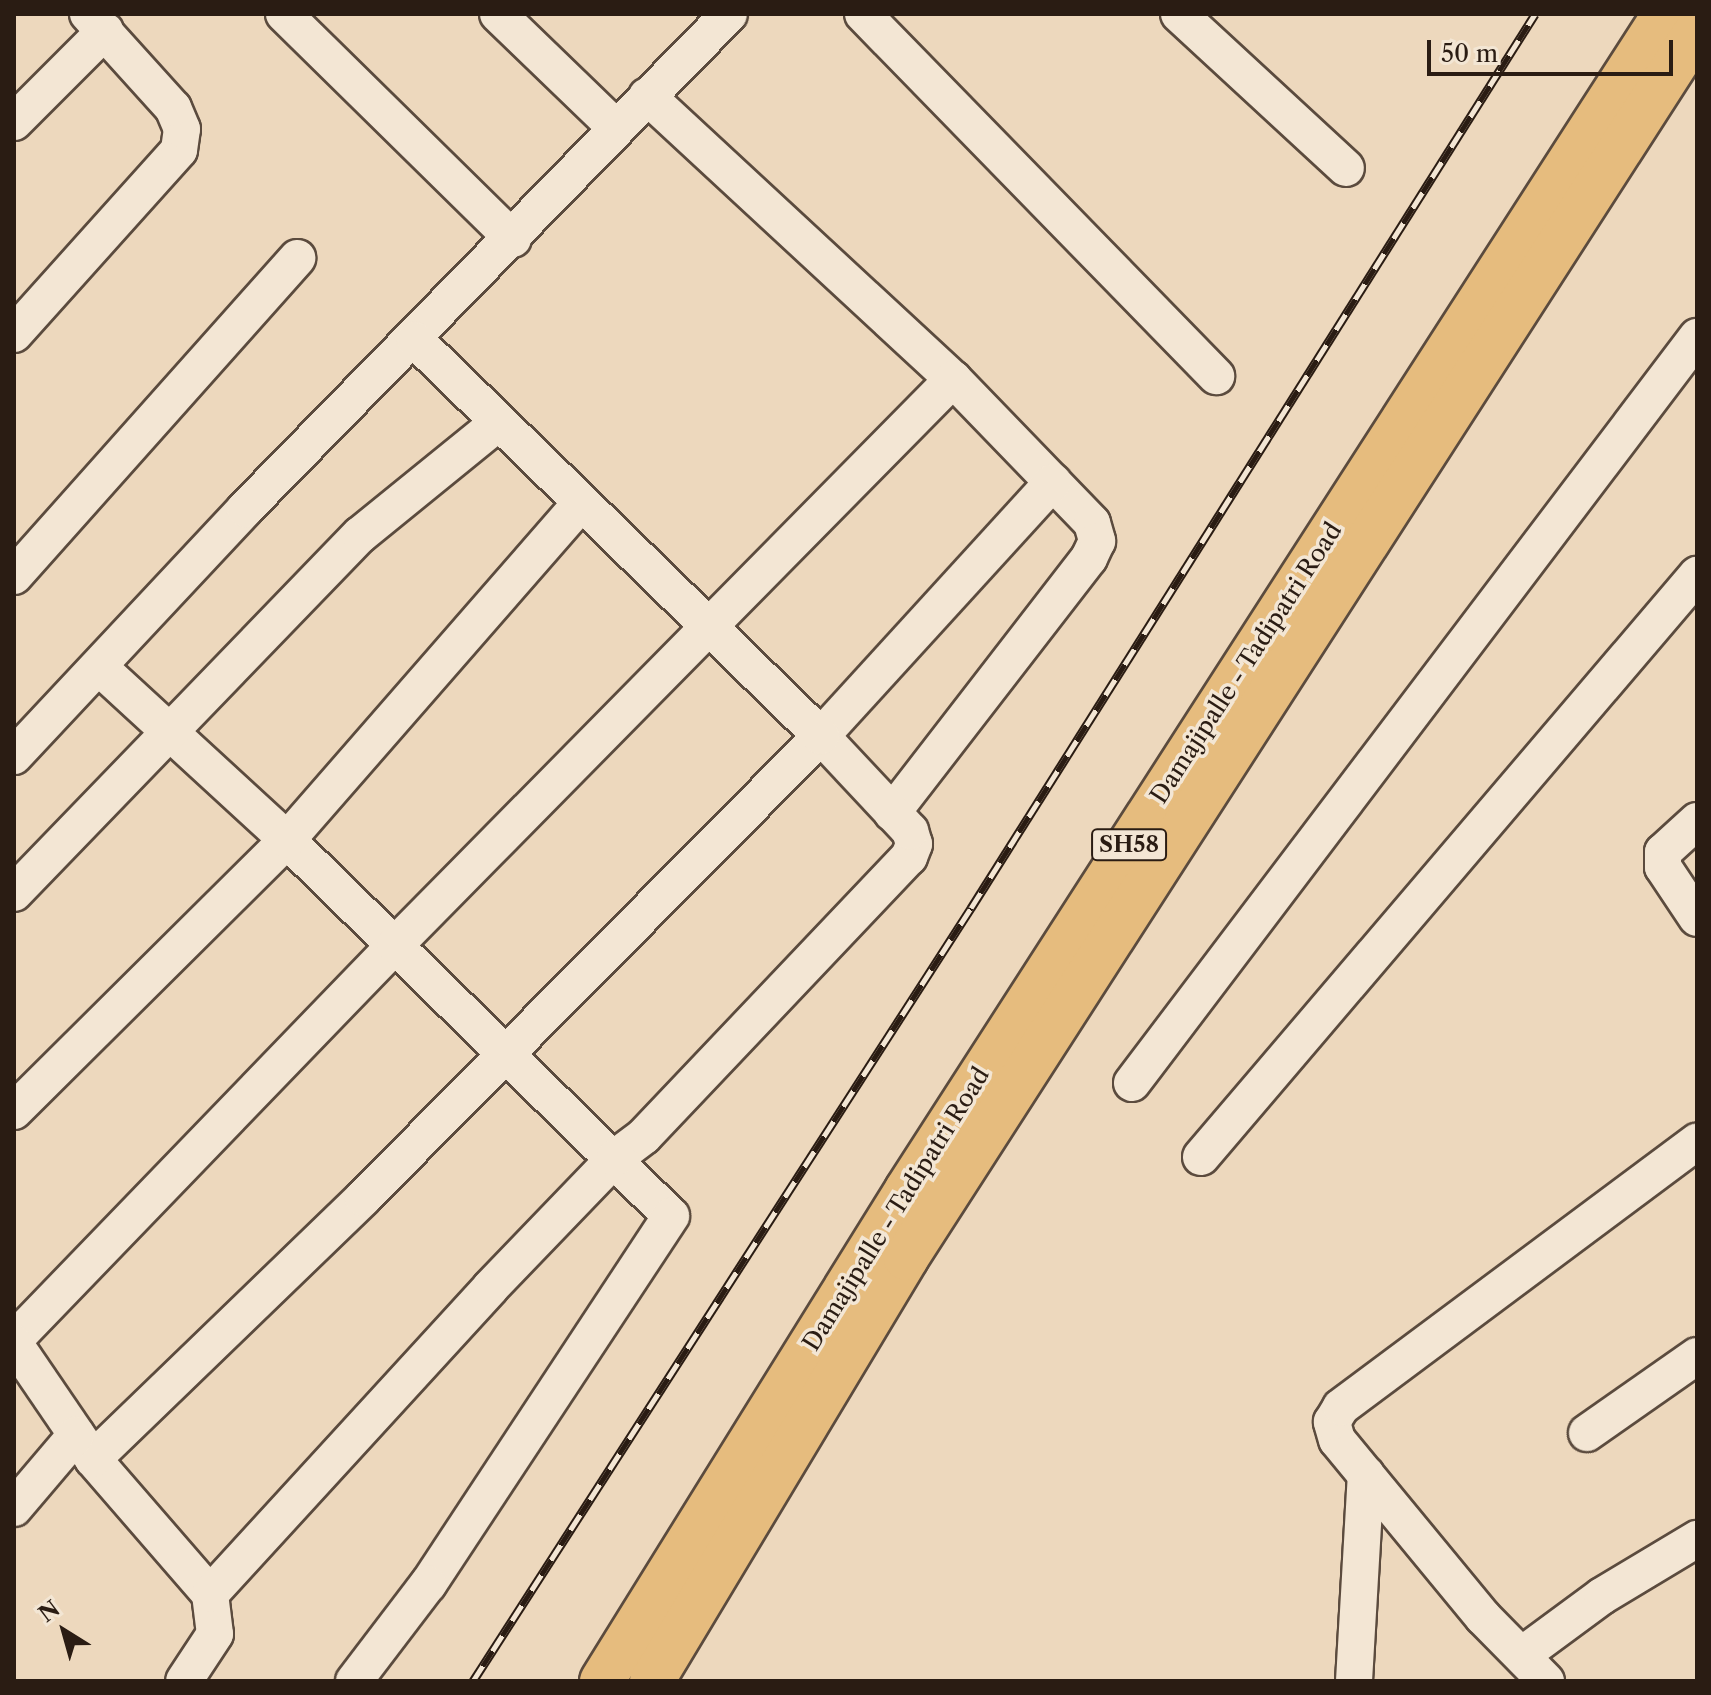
<!DOCTYPE html>
<style>
body{margin:0}
#map{position:relative;width:1711px;height:1695px;overflow:hidden;background:#edd8bd;font-family:"Libre Caslon Text",serif}
div>[style]{position:absolute}
.roads{filter:drop-shadow(2px 0 #5b4b3e) drop-shadow(-2px 0 #5b4b3e) drop-shadow(0 2px #5b4b3e) drop-shadow(0 -2px #5b4b3e)}
.street>*{height:36px;margin:-18px;padding:0 18px;transform-origin:18px;border-radius:18px;background:#f3e6d4}
.primary>*{height:44px;margin:-22px;padding:0 22px;transform-origin:22px;border-radius:22px;background:#e6bc7e}
.rail>*{height:9px;margin-top:-4.5px;transform-origin:0;background:repeating-linear-gradient(90deg,#f3e6d4 0 18px,#2a1c13 0 36px);box-sizing:border-box;border-block:2px solid #2a1c13}
span{translate:-50% -50%;white-space:nowrap;text-align:center;line-height:1.15;-webkit-text-stroke:7px #f3e6d4;paint-order:stroke}
.shield-label span{padding:2px 6px;background:#f3e6d4;border:2px solid;border-radius:6px;-webkit-text-stroke-width:0}
.shield-label{font-size:22px;color:#2a1c13;font-weight:700}
.street-label{font-size:24px;color:#2a1c13}
.frame{position:absolute;inset:0;border:16px solid #2a1c13;pointer-events:none}
.north{position:absolute;left:24px;top:1591px;width:80px;height:80px;-webkit-text-stroke:6px #f3e6d4;paint-order:stroke;rotate:323deg;font-size:22px;font-weight:700;line-height:32px;text-align:center;color:#2a1c13}
.north::after{content:'';display:block;margin:auto;width:28px;height:36px;background:#2a1c13;clip-path:polygon(50% 0,100% 100%,50% 72%,0 100%)}
.scale{position:absolute;left:1427px;top:40px;width:246px;height:36px;box-sizing:border-box;border:4px solid #2a1c13;border-top:0;padding-left:10px;font-size:24px;line-height:28px;white-space:nowrap;color:#2a1c13;-webkit-text-stroke:6px #f3e6d4;paint-order:stroke}
</style>
<div id="map">
<div class="roads">
<div class="street">
<div style="left:284px;top:14px;width:321px;rotate:44.5deg"></div>
<div style="left:498px;top:14px;width:164px;rotate:44deg"></div>
<div style="left:863px;top:14px;width:506px;rotate:45.72deg"></div>
<div style="left:1179px;top:14px;width:227px;rotate:42.7deg"></div>
<div style="left:647px;top:96px;width:417px;rotate:42.8deg"></div>
<div style="left:953px;top:379px;width:200px;rotate:46deg"></div>
<div style="left:1092px;top:523px;width:19px;rotate:74deg"></div>
<div style="left:1097px;top:541px;width:19px;rotate:115deg"></div>
<div style="left:1089px;top:558px;width:322px;rotate:127.7deg"></div>
<div style="left:14px;top:122px;width:129px;rotate:-45deg"></div>
<div style="left:14px;top:334px;width:247px;rotate:-48.1deg"></div>
<div style="left:179px;top:150px;width:21px;rotate:-82deg"></div>
<div style="left:182px;top:129px;width:23px;rotate:-113deg"></div>
<div style="left:173px;top:108px;width:127px;rotate:-132.1deg"></div>
<div style="left:14px;top:576px;width:426px;rotate:-48.3deg"></div>
<div style="left:99px;top:667px;width:255px;rotate:42.6deg"></div>
<div style="left:287px;top:840px;width:537px;rotate:44.4deg"></div>
<div style="left:671px;top:1216px;width:441px;rotate:123.4deg"></div>
<div style="left:428px;top:1584px;width:122px;rotate:127.3deg"></div>
<div style="left:14px;top:756px;width:338px;rotate:-46.9deg"></div>
<div style="left:245px;top:509px;width:692px;rotate:-45.64deg"></div>
<div style="left:1697px;top:821px;width:46px;rotate:137.6deg"></div>
<div style="left:1663px;top:852px;width:15px;rotate:90deg"></div>
<div style="left:1663px;top:867px;width:61px;rotate:56.3deg"></div>
<div style="left:14px;top:893px;width:498px;rotate:-46deg"></div>
<div style="left:360px;top:535px;width:179px;rotate:-39.1deg"></div>
<div style="left:1132px;top:1083px;width:936px;rotate:-52.86deg"></div>
<div style="left:14px;top:1111px;width:385px;rotate:-44.8deg"></div>
<div style="left:287px;top:840px;width:447px;rotate:-48.9deg"></div>
<div style="left:1201px;top:1157px;width:765px;rotate:-49.56deg"></div>
<div style="left:14px;top:1340px;width:549px;rotate:-46.03deg"></div>
<div style="left:395px;top:945px;width:795px;rotate:-45.41deg"></div>
<div style="left:14px;top:1343px;width:140px;rotate:55.7deg"></div>
<div style="left:93px;top:1459px;width:179px;rotate:49.1deg"></div>
<div style="left:210px;top:1594px;width:40px;rotate:82.9deg"></div>
<div style="left:215px;top:1634px;width:56px;rotate:123.4deg"></div>
<div style="left:1587px;top:1433px;width:134px;rotate:-35deg"></div>
<div style="left:93px;top:1459px;width:376px;rotate:-44deg"></div>
<div style="left:363px;top:1198px;width:651px;rotate:-45.25deg"></div>
<div style="left:821px;top:736px;width:344px;rotate:-47.6deg"></div>
<div style="left:14px;top:1508px;width:96px;rotate:-49.7deg"></div>
<div style="left:210px;top:1594px;width:415px;rotate:-47.5deg"></div>
<div style="left:490px;top:1288px;width:180px;rotate:-46.1deg"></div>
<div style="left:615px;top:1158px;width:36px;rotate:-37deg"></div>
<div style="left:644px;top:1136px;width:385px;rotate:-46.5deg"></div>
<div style="left:909px;top:857px;width:14px;rotate:-69deg"></div>
<div style="left:914px;top:844px;width:14px;rotate:-107deg"></div>
<div style="left:910px;top:831px;width:130px;rotate:-133.1deg"></div>
<div style="left:821px;top:736px;width:567px;rotate:-135.71deg"></div>
<div style="left:1522px;top:1655px;width:99px;rotate:-36.4deg"></div>
<div style="left:1602px;top:1596px;width:111px;rotate:-31deg"></div>
<div style="left:1354px;top:1681px;width:207px;rotate:-86.7deg"></div>
<div style="left:1546px;top:1681px;width:90px;rotate:-134.5deg"></div>
<div style="left:1483px;top:1617px;width:229px;rotate:-129.5deg"></div>
<div style="left:1337px;top:1440px;width:19px;rotate:-106deg"></div>
<div style="left:1332px;top:1422px;width:17px;rotate:-59deg"></div>
<div style="left:1341px;top:1407px;width:444px;rotate:-36.7deg"></div>
</div>
<div class="primary">
<div style="left:602px;top:1681px;width:578px;rotate:-58.15deg"></div>
<div style="left:907px;top:1190px;width:1399px;rotate:-57.2deg"></div>
<div style="left:652px;top:1681px;width:493px;rotate:-59deg"></div>
<div style="left:906px;top:1258px;width:1461px;rotate:-57.21deg"></div>
</div>
</div>
<div class="rail">
<div style="left:473px;top:1681px;width:920px;rotate:-57.21deg"></div>
<div style="left:971px;top:908px;width:1057px;rotate:-57.75deg"></div>
</div>
<div class="shield-label">
<span style="left:1129px;top:845px">SH58</span>
</div>
<div class="street-label">
<span style="left:1246px;top:663px;rotate:-57deg">Damajipalle - Tadipatri Road</span>
<span style="left:896px;top:1209px;rotate:-58deg">Damajipalle - Tadipatri Road</span>
</div>
<div class="frame"></div>
<div class="north">N</div>
<div class="scale">50 m</div>
</div>
